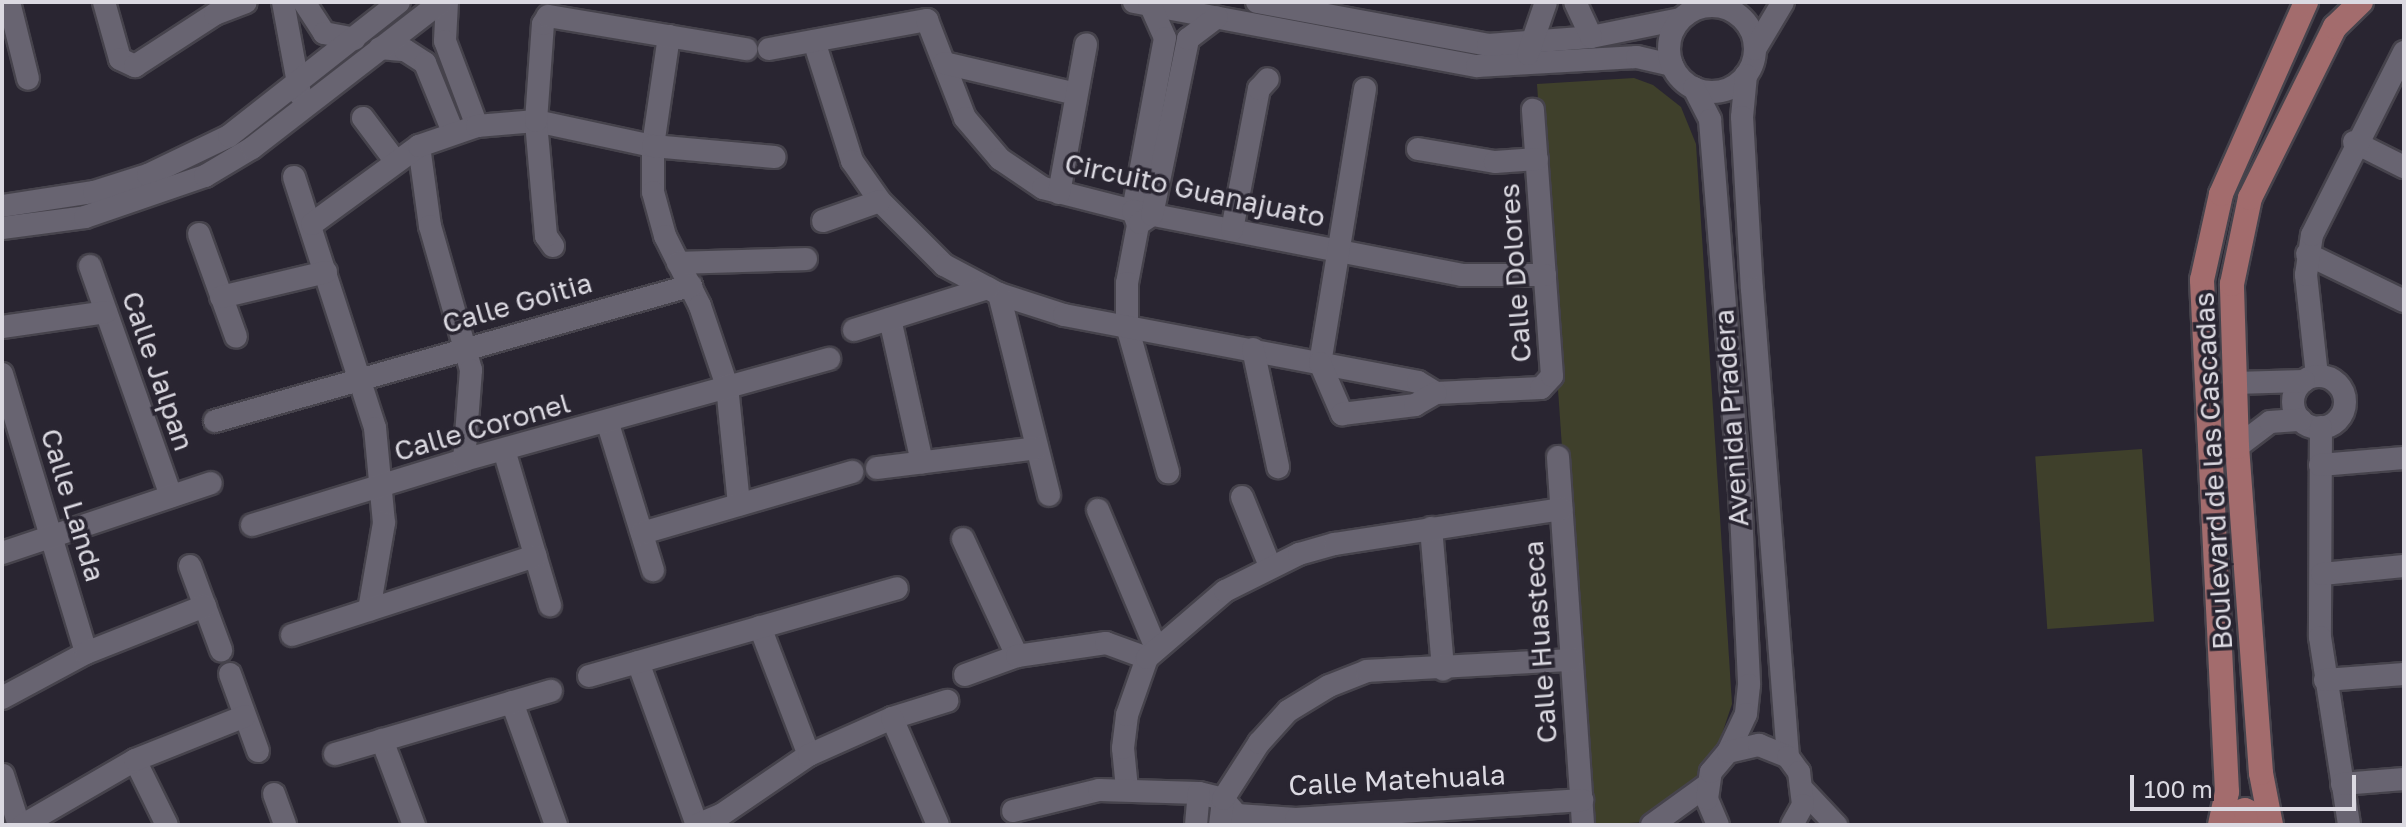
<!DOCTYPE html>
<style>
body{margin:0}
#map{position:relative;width:2406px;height:827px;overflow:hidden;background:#292531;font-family:"Golos Text",sans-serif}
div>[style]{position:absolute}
.green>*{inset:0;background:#3f402b;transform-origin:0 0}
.roads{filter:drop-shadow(2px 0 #46434c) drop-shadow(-2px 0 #46434c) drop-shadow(0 2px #46434c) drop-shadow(0 -2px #46434c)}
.minor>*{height:22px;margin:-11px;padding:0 11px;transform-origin:11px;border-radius:11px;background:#686471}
.minor>.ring{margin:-11px;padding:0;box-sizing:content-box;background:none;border:22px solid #686471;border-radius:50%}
.major>*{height:24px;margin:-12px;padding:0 12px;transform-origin:12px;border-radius:12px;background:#a36c6d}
span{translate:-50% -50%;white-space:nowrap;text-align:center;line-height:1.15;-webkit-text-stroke:7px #292531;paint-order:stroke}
.street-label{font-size:28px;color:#dbd9e1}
.frame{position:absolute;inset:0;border:4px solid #dbd9e1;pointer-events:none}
.scale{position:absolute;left:2130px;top:775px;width:226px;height:36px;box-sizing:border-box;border:4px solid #dbd9e1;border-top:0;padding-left:10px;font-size:24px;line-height:28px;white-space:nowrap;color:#dbd9e1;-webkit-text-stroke:6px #292531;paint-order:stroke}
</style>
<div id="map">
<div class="green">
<div style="clip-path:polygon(1634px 78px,1653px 85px,1681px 107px,1696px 144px,1732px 704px,1715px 755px,1699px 780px,1649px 822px,1588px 825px,1537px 84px)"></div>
<div style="left:2142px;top:449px;width:173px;height:107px;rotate:86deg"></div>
</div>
<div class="roads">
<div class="minor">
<div style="left:9px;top:2px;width:79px;rotate:76.1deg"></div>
<div style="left:104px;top:2px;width:59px;rotate:74.3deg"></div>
<div style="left:120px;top:59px;width:17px;rotate:25deg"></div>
<div style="left:135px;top:66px;width:95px;rotate:-33deg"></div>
<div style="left:215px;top:14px;width:33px;rotate:-21deg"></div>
<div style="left:283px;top:2px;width:94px;rotate:79.5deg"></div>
<div style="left:304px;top:2px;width:37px;rotate:57deg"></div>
<div style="left:324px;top:33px;width:31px;rotate:11deg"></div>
<div style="left:447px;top:2px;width:39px;rotate:93deg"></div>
<div style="left:445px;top:41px;width:91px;rotate:69.4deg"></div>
<div style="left:1134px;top:2px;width:349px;rotate:10.6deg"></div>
<div style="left:1477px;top:66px;width:160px;rotate:-3.2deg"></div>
<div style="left:1637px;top:57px;width:36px;rotate:13deg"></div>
<div style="left:1149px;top:2px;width:39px;rotate:66deg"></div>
<div style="left:1165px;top:38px;width:176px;rotate:100.5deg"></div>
<div style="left:1133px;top:211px;width:15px;rotate:70deg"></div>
<div style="left:1138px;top:225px;width:59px;rotate:100.7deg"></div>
<div style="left:1127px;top:283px;width:43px;rotate:90deg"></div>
<div style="left:1127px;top:326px;width:152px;rotate:74.3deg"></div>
<div style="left:1257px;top:2px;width:235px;rotate:10.5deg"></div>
<div style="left:1488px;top:45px;width:103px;rotate:-4.4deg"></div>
<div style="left:1591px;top:37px;width:91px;rotate:-11.4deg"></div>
<div style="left:1575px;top:2px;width:38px;rotate:65deg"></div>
<div class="ring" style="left:1669px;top:6px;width:64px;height:64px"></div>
<div style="left:669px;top:36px;width:111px;rotate:98.3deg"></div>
<div style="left:653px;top:146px;width:46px;rotate:90deg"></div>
<div style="left:653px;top:192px;width:46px;rotate:74.7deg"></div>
<div style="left:665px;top:236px;width:78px;rotate:63.4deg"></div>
<div style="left:700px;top:306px;width:84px;rotate:71.4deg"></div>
<div style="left:727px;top:386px;width:119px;rotate:84.2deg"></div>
<div style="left:814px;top:41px;width:126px;rotate:72.4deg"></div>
<div style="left:852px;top:161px;width:49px;rotate:55deg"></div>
<div style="left:880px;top:201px;width:91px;rotate:45deg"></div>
<div style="left:944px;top:265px;width:62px;rotate:27.8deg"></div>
<div style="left:999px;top:294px;width:68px;rotate:17.9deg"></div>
<div style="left:1064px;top:315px;width:360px;rotate:10.7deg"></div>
<div style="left:1418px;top:382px;width:21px;rotate:31deg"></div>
<div style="left:1436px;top:393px;width:105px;rotate:-2.7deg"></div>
<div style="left:1541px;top:388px;width:16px;rotate:-47deg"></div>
<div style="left:1552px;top:376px;width:267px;rotate:-94.1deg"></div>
<div style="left:380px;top:48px;width:25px;rotate:5deg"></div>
<div style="left:405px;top:50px;width:24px;rotate:33deg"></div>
<div style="left:425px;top:63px;width:74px;rotate:67.9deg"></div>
<div style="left:769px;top:49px;width:161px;rotate:-10.4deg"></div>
<div style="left:927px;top:20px;width:105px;rotate:68.8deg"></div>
<div style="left:965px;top:118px;width:54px;rotate:49.5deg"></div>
<div style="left:1000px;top:159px;width:52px;rotate:34deg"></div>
<div style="left:1043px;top:188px;width:93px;rotate:14.3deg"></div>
<div style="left:1133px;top:211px;width:335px;rotate:11deg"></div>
<div style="left:1462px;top:275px;width:83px"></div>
<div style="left:1755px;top:49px;width:55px;rotate:-59.2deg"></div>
<div style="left:1528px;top:54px;width:55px;rotate:-70.9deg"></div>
<div style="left:944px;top:63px;width:136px;rotate:13.2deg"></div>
<div style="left:1746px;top:75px;width:42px;rotate:95.4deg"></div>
<div style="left:1742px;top:117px;width:172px;rotate:86.7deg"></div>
<div style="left:1752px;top:289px;width:469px;rotate:85.6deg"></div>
<div style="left:1694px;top:88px;width:36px;rotate:63deg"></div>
<div style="left:1710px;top:120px;width:372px;rotate:85.4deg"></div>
<div style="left:1740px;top:491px;width:194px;rotate:87.3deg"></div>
<div style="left:1749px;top:685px;width:29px;rotate:96deg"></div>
<div style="left:1746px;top:714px;width:42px;rotate:115.3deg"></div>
<div style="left:1365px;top:89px;width:278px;rotate:99.3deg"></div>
<div style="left:1320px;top:363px;width:56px;rotate:66.7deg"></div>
<div style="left:1342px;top:414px;width:74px;rotate:-7deg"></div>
<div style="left:1415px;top:405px;width:24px;rotate:-30deg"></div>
<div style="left:363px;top:118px;width:55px;rotate:53.1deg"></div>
<div style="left:2354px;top:142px;width:56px;rotate:26.6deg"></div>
<div style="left:419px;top:146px;width:81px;rotate:82.2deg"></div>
<div style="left:430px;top:226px;width:150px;rotate:74.1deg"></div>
<div style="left:471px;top:370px;width:90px;rotate:94.4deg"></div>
<div style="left:1418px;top:149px;width:78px;rotate:9.6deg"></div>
<div style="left:1495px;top:162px;width:42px;rotate:-4.1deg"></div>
<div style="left:294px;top:177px;width:264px;rotate:72.1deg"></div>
<div style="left:375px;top:428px;width:95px;rotate:84.6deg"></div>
<div style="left:384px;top:523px;width:88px;rotate:99.8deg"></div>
<div style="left:1059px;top:193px;width:151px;rotate:-79.7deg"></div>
<div style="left:2px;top:206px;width:93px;rotate:-8.7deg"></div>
<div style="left:94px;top:192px;width:57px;rotate:-17.5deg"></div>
<div style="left:148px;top:175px;width:90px;rotate:-25.7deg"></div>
<div style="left:229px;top:136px;width:216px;rotate:-38.2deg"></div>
<div style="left:823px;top:221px;width:60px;rotate:-19.3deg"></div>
<div style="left:1140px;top:223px;width:14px;rotate:-34deg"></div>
<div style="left:1152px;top:215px;width:180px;rotate:-78.4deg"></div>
<div style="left:1188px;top:39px;width:36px;rotate:-37deg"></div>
<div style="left:312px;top:224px;width:132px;rotate:-36.1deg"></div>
<div style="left:419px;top:146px;width:61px;rotate:-19deg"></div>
<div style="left:477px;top:126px;width:59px;rotate:-4.8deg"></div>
<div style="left:536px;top:121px;width:120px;rotate:12.1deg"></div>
<div style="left:653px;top:146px;width:122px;rotate:5.2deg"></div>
<div style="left:2px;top:228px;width:84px;rotate:-7.5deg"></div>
<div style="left:85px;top:217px;width:127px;rotate:-18.9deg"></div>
<div style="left:205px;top:176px;width:55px;rotate:-30.8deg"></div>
<div style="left:252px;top:148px;width:239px;rotate:-37.7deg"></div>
<div style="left:1232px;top:230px;width:144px;rotate:-79.2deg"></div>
<div style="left:1259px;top:89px;width:13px;rotate:-48deg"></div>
<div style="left:199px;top:234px;width:109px;rotate:70.2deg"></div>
<div style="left:553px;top:246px;width:12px;rotate:-125deg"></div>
<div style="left:546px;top:236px;width:115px;rotate:-95deg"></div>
<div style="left:536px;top:121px;width:97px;rotate:-85.9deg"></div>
<div style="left:543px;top:24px;width:9px;rotate:-58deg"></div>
<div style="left:548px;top:16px;width:201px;rotate:9.5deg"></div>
<div style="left:2307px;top:254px;width:108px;rotate:25.9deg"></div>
<div style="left:678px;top:263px;width:128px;rotate:-1.8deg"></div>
<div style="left:90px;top:266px;width:244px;rotate:70.6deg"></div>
<div style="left:999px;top:294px;width:207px;rotate:76deg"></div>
<div style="left:221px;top:297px;width:108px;rotate:-13.4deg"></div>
<div style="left:890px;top:319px;width:147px;rotate:77.4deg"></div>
<div style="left:2px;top:327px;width:105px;rotate:-8.2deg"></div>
<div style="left:854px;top:330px;width:140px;rotate:-17.4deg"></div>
<div style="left:1253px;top:349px;width:121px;rotate:78deg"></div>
<div style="left:2px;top:374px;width:291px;rotate:73.2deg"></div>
<div style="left:2317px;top:376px;width:102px;rotate:-96.2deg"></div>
<div style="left:2306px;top:275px;width:40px;rotate:-81.5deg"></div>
<div style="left:2312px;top:235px;width:205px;rotate:-63.3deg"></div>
<div class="ring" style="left:2293px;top:376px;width:30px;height:30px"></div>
<div style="left:2234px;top:383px;width:70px;rotate:-1.6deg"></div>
<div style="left:215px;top:421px;width:495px;rotate:-15.9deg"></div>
<div style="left:608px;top:424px;width:153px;rotate:72.9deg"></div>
<div style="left:2321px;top:427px;width:210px;rotate:90.3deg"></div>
<div style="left:2320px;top:637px;width:190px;rotate:81.2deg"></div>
<div style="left:2237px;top:447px;width:41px;rotate:-37.1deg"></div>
<div style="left:2270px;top:422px;width:31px;rotate:-4deg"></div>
<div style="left:504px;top:450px;width:162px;rotate:73.5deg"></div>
<div style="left:1558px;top:457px;width:367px;rotate:86.1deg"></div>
<div style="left:2320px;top:465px;width:84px;rotate:-4.8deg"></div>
<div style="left:877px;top:468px;width:161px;rotate:-7.1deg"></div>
<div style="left:1242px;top:497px;width:74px;rotate:67.9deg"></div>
<div style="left:1098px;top:510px;width:150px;rotate:67.2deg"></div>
<div style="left:252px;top:525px;width:222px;rotate:-17deg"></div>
<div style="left:464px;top:460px;width:379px;rotate:-15.5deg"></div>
<div style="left:1431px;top:528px;width:142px;rotate:85.1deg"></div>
<div style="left:642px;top:533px;width:219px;rotate:-16.2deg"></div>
<div style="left:963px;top:539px;width:129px;rotate:65.2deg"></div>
<div style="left:2px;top:553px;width:220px;rotate:-18.5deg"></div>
<div style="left:190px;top:566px;width:90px;rotate:69.7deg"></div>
<div style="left:2322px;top:574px;width:82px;rotate:-5.6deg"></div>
<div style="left:760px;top:627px;width:137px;rotate:69.1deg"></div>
<div style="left:292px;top:635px;width:256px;rotate:-18deg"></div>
<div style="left:638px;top:662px;width:173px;rotate:70.1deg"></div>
<div style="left:697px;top:825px;width:26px;rotate:-23deg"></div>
<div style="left:721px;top:815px;width:107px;rotate:-34.3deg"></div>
<div style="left:809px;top:755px;width:91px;rotate:-24deg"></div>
<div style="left:892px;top:718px;width:58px;rotate:-17.2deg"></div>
<div style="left:230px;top:674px;width:82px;rotate:70deg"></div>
<div style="left:965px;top:675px;width:55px;rotate:-20.1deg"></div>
<div style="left:1017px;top:656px;width:90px;rotate:-8.3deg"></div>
<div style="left:1106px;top:643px;width:44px;rotate:20.1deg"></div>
<div style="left:589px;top:676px;width:320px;rotate:-15.9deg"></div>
<div style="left:2325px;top:680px;width:79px;rotate:-4.3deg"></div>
<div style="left:2px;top:698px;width:95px;rotate:-28.2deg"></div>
<div style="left:86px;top:653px;width:128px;rotate:-21.6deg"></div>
<div style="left:512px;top:702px;width:131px;rotate:70.3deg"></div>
<div style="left:892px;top:718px;width:116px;rotate:66.7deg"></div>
<div style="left:382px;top:740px;width:91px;rotate:69.4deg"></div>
<div style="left:335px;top:754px;width:225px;rotate:-16.3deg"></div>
<div style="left:135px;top:760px;width:72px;rotate:63.8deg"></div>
<div style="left:3px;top:775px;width:52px;rotate:72.3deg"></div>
<div style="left:2342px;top:784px;width:62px;rotate:-4.6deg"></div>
<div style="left:1127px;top:789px;width:41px;rotate:-95.6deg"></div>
<div style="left:1123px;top:748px;width:33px;rotate:-83deg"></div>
<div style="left:1127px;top:715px;width:60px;rotate:-70.7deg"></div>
<div style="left:1147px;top:658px;width:103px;rotate:-40.7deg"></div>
<div style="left:1225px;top:591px;width:83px;rotate:-26.6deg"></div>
<div style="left:1299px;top:554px;width:37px;rotate:-16deg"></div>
<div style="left:1335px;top:544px;width:229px;rotate:-8.8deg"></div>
<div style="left:1804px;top:791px;width:47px;rotate:46.7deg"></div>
<div style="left:274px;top:794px;width:33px;rotate:70deg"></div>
<div style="left:1223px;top:799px;width:21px;rotate:49deg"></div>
<div style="left:1237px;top:815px;width:59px;rotate:3.9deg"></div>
<div style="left:1296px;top:819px;width:287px;rotate:-3.8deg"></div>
<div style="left:1013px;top:811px;width:89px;rotate:-13.7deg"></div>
<div style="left:1099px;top:790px;width:100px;rotate:1.7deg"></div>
<div style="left:1199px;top:793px;width:25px;rotate:14deg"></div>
<div style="left:23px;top:825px;width:129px;rotate:-30.1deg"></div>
<div style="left:135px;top:760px;width:118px;rotate:-21.8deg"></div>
<div style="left:1196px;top:825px;width:32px;rotate:-85deg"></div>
<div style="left:1220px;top:825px;width:26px;rotate:-83deg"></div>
<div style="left:1223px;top:799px;width:67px;rotate:-57.3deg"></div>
<div style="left:1259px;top:743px;width:43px;rotate:-47.8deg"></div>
<div style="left:1288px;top:711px;width:48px;rotate:-31.4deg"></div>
<div style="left:1329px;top:686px;width:41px;rotate:-21.5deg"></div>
<div style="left:1367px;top:671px;width:204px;rotate:-3.1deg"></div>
<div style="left:1652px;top:825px;width:68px;rotate:-36deg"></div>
<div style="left:1718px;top:825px;width:28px;rotate:-113deg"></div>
<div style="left:1707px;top:799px;width:27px;rotate:-82deg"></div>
<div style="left:1711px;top:772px;width:26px;rotate:-50deg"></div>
<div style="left:1728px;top:752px;width:32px;rotate:-13deg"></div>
<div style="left:1759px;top:745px;width:31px;rotate:22deg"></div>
<div style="left:1788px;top:757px;width:19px;rotate:54deg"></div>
<div style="left:1799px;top:772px;width:33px;rotate:83deg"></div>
<div style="left:1803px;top:805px;width:23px;rotate:119deg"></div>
</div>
<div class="major">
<div style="left:2222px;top:818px;width:24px;rotate:-19deg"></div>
<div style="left:2245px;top:810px;width:28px;rotate:26deg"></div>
<div style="left:2220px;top:825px;width:34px;rotate:-78deg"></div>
<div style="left:2227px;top:792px;width:513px;rotate:-92.8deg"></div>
<div style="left:2202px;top:280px;width:88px;rotate:-77.5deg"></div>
<div style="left:2221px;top:194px;width:210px;rotate:-66.1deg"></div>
<div style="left:2271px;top:825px;width:53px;rotate:-100.9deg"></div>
<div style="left:2261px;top:773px;width:327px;rotate:-94.2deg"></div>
<div style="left:2237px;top:447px;width:163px;rotate:-91.8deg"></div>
<div style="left:2232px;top:284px;width:88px;rotate:-78.2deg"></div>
<div style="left:2250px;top:198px;width:191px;rotate:-63.6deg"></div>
<div style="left:2335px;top:27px;width:36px;rotate:-44deg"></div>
</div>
</div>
<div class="street-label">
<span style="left:1195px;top:190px;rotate:12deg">Circuito Guanajuato</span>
<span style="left:1515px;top:273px;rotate:-94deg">Calle Dolores</span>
<span style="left:517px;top:303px;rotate:-16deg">Calle Goitia</span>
<span style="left:158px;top:371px;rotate:71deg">Calle Jalpan</span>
<span style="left:1731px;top:418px;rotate:-94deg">Avenida Pradera</span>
<span style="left:482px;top:427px;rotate:-16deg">Calle Coronel</span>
<span style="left:2213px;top:471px;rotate:-93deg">Boulevard de las Cascadas</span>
<span style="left:73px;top:505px;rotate:73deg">Calle Landa</span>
<span style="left:1540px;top:642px;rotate:-94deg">Calle Huasteca</span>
<span style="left:1397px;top:780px;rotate:-3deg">Calle Matehuala</span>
</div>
<div class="frame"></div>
<div class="scale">100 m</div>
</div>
